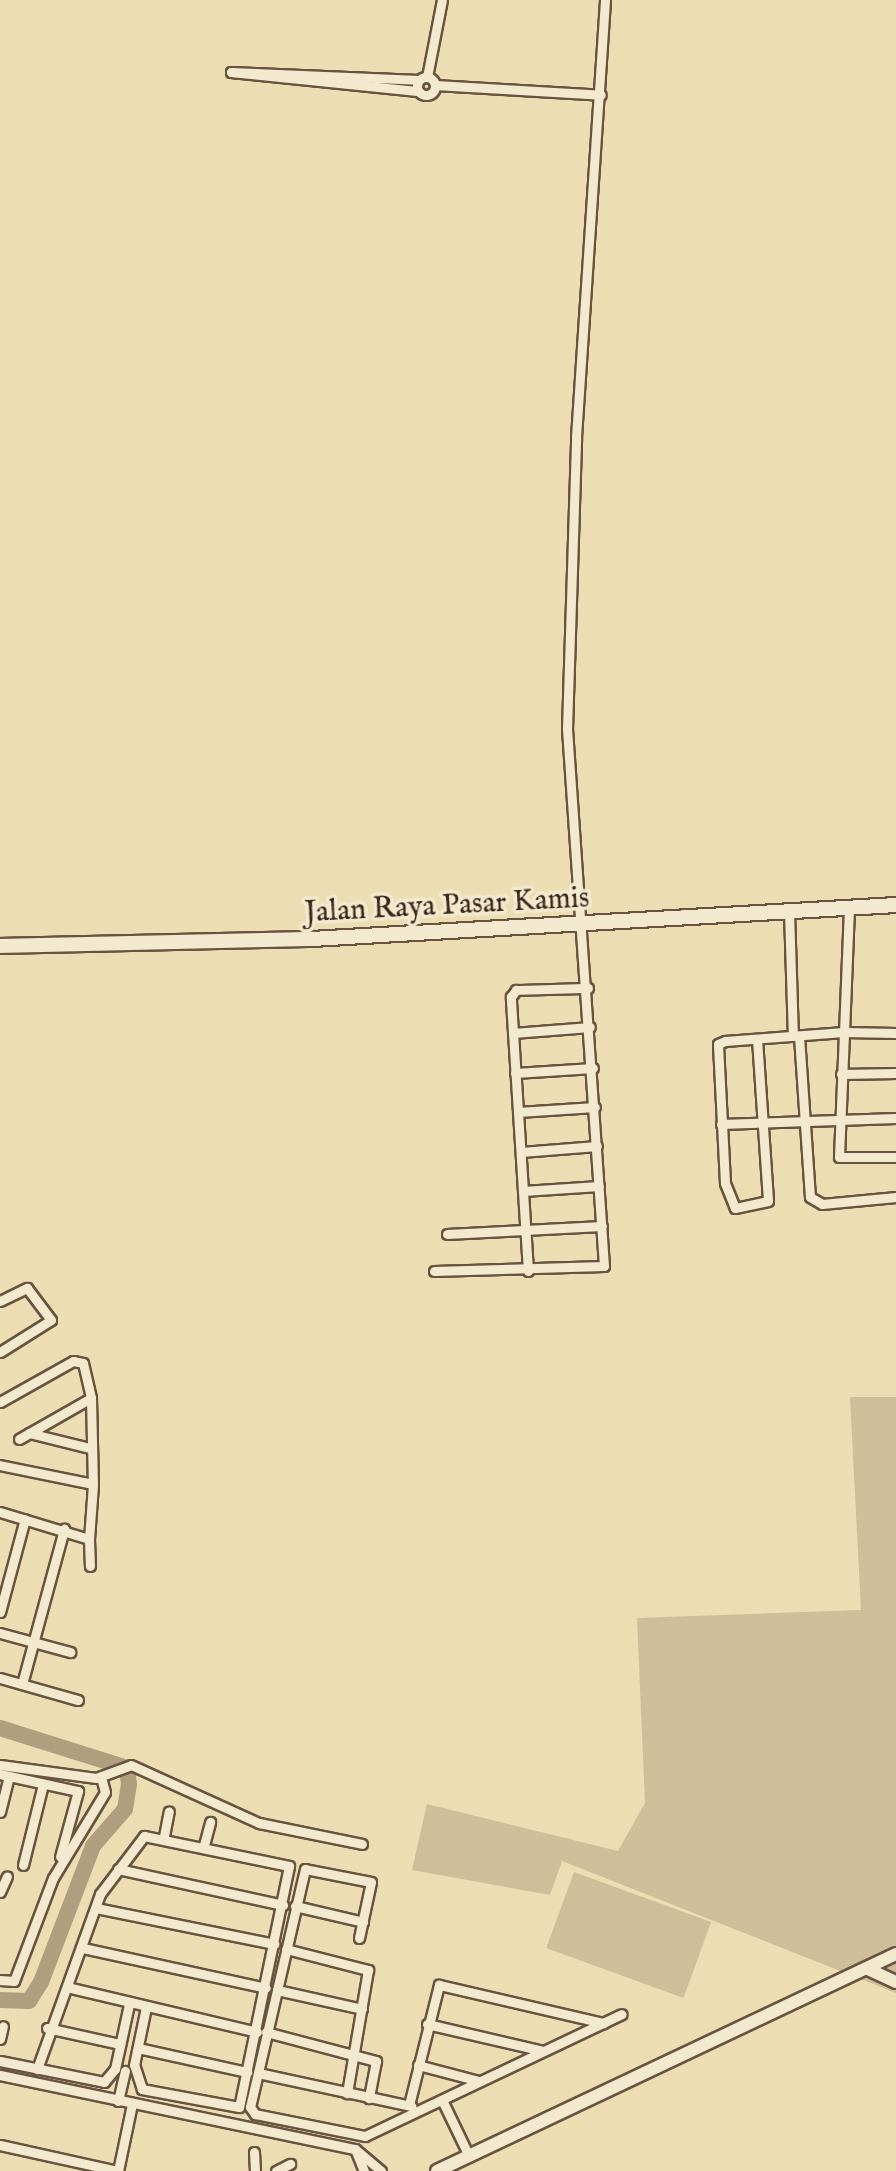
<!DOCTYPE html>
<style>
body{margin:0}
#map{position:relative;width:896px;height:2171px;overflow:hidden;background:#ecddb3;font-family:"IM FELL English",serif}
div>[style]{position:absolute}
.green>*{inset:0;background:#cebe99;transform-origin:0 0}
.river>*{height:16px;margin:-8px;padding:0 8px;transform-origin:8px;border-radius:8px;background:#b09e7f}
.roads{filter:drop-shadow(2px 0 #675340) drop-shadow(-2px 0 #675340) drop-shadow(0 2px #675340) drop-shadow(0 -2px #675340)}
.minor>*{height:9px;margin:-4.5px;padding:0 4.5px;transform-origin:4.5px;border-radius:4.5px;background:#f3e9ce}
.minor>.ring{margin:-4.5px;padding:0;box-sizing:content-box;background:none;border:9px solid #f3e9ce;border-radius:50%}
.tertiary>*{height:12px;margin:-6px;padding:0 6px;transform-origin:6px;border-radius:6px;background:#f3e9ce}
.secondary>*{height:14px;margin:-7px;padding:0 7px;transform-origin:7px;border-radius:7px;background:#f3e9ce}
span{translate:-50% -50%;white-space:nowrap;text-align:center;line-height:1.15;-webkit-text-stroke:7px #f3e9ce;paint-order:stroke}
.street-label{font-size:30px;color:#3b251a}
</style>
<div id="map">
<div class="green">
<div style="clip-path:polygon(850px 1397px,896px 1397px,896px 1993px,562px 1861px,550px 1895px,412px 1870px,427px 1804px,618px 1851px,645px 1803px,637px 1618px,861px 1610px)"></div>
<div style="left:574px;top:1872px;width:146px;height:81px;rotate:20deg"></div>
</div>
<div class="river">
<div style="left:0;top:1728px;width:133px;rotate:17.5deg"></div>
<div style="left:127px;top:1768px;width:16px;rotate:83deg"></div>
<div style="left:129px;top:1784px;width:25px;rotate:99deg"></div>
<div style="left:125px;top:1809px;width:49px;rotate:130.9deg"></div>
<div style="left:93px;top:1846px;width:146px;rotate:110.9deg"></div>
<div style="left:41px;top:1982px;width:22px;rotate:122deg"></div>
<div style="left:29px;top:2001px;width:29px;rotate:-178deg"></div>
</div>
<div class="roads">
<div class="minor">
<div class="ring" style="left:417px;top:77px;width:9px;height:9px"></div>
<div style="left:427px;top:77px;width:78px;rotate:-79deg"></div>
<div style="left:435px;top:85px;width:166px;rotate:3.4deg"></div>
<div style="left:417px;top:91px;width:187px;rotate:-174.2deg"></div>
<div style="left:231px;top:72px;width:188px;rotate:2.4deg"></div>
<div style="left:849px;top:908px;width:249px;rotate:92.3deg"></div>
<div style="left:839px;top:1157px;width:57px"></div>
<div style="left:789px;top:911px;width:125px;rotate:88.2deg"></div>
<div style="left:513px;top:1033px;width:77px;rotate:-4.5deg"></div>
<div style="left:799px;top:1036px;width:161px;rotate:86.1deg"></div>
<div style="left:810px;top:1197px;width:14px;rotate:30deg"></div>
<div style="left:822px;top:1204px;width:74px;rotate:-5.4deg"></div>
<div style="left:757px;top:1039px;width:162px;rotate:86.1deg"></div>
<div style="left:768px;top:1201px;width:34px;rotate:168deg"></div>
<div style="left:735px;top:1208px;width:27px;rotate:-112deg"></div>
<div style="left:725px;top:1183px;width:139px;rotate:-92.9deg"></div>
<div style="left:718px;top:1044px;width:8px;rotate:-23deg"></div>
<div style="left:725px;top:1041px;width:119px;rotate:-4.3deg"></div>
<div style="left:844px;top:1032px;width:52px;rotate:1.1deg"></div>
<div style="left:515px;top:1073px;width:78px;rotate:-3.7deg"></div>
<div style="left:841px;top:1074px;width:55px;rotate:-1deg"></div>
<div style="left:518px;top:1112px;width:77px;rotate:-3.7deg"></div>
<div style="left:721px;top:1124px;width:175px;rotate:-2deg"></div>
<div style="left:521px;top:1152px;width:76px;rotate:-4.5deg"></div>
<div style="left:523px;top:1191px;width:76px;rotate:-3.8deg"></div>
<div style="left:447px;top:1234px;width:155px;rotate:-3deg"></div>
<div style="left:434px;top:1271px;width:170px;rotate:-1.7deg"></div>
<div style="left:604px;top:1266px;width:538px;rotate:-93.94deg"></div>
<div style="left:567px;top:729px;width:292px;rotate:-88.2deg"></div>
<div style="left:576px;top:437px;width:438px;rotate:-86.2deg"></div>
<div style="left:528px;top:1271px;width:275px;rotate:-93.6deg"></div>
<div style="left:511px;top:997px;width:9px;rotate:-54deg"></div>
<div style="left:516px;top:990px;width:72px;rotate:-1.6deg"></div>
<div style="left:0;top:1301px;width:30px;rotate:-26deg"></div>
<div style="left:27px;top:1288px;width:40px;rotate:53deg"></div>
<div style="left:51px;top:1320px;width:60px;rotate:147.9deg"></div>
<div style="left:0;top:1402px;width:84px;rotate:-29.3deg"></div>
<div style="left:73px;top:1361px;width:10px;rotate:11deg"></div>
<div style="left:83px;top:1363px;width:36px;rotate:77deg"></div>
<div style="left:91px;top:1398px;width:86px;rotate:88.7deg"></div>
<div style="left:93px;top:1484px;width:95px;rotate:-168.5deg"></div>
<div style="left:29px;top:1433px;width:63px;rotate:13.8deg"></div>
<div style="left:19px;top:1439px;width:83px;rotate:-29.7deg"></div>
<div style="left:0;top:1512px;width:93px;rotate:16.9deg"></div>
<div style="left:89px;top:1539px;width:27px;rotate:88deg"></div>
<div style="left:89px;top:1539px;width:55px;rotate:-85.8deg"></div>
<div style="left:0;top:1612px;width:96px;rotate:-75deg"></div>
<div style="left:0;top:1633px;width:73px;rotate:15.2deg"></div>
<div style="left:0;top:1678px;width:81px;rotate:15.8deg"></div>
<div style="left:22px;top:1684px;width:161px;rotate:-74.8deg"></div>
<div style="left:0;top:1765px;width:97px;rotate:7.7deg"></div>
<div style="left:96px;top:1778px;width:37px;rotate:-20deg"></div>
<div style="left:131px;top:1765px;width:141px;rotate:24.4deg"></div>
<div style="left:259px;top:1823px;width:105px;rotate:11.5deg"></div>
<div style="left:0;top:1774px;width:80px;rotate:12.3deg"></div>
<div style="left:78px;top:1791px;width:68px;rotate:105.3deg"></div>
<div style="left:0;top:1812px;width:37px;rotate:-76deg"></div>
<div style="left:164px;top:1836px;width:25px;rotate:-79deg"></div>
<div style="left:204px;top:1845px;width:24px;rotate:-75deg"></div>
<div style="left:23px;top:1865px;width:83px;rotate:-76.1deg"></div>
<div style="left:118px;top:1869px;width:169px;rotate:12.3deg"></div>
<div style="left:0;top:1892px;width:17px;rotate:-66deg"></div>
<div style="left:295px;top:1906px;width:70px;rotate:13.2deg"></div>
<div style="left:96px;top:1908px;width:182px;rotate:11.4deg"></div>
<div style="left:359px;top:1938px;width:57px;rotate:-77.9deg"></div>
<div style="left:371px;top:1882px;width:67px;rotate:-168.9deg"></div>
<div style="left:305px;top:1869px;width:244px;rotate:103deg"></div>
<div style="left:250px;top:2107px;width:9px;rotate:54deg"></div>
<div style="left:255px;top:2114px;width:112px;rotate:11.3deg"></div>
<div style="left:365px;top:2136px;width:284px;rotate:-25.4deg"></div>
<div style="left:83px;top:1948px;width:187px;rotate:12.3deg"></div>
<div style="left:286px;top:1949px;width:85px;rotate:14.4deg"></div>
<div style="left:368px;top:1970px;width:125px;rotate:99.7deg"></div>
<div style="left:0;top:1980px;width:14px;rotate:4deg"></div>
<div style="left:14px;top:1981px;width:110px;rotate:-69.3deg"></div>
<div style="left:53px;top:1878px;width:100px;rotate:-58.8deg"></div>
<div style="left:105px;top:1792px;width:16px;rotate:-105deg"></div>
<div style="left:71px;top:1988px;width:191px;rotate:13.3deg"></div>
<div style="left:277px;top:1990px;width:87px;rotate:12.6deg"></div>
<div style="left:427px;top:2024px;width:119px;rotate:13.1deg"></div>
<div style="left:47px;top:2028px;width:75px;rotate:12.4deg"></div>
<div style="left:266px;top:2032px;width:114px;rotate:14.8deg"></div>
<div style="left:376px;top:2061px;width:38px;rotate:101deg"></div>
<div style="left:0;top:2039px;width:13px;rotate:-77deg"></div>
<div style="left:138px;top:2048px;width:112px;rotate:12.4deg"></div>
<div style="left:0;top:2061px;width:106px;rotate:11.4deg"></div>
<div style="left:104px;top:2082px;width:17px;rotate:-50deg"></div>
<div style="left:115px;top:2069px;width:66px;rotate:-77.8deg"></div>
<div style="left:418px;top:2065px;width:63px;rotate:14.7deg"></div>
<div style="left:37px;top:2069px;width:186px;rotate:-70.2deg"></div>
<div style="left:100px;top:1894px;width:73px;rotate:-52.8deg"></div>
<div style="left:144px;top:1836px;width:148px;rotate:11.7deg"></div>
<div style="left:289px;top:1866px;width:246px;rotate:101.7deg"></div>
<div style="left:239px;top:2107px;width:99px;rotate:-169.5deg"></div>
<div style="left:142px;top:2089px;width:25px;rotate:-108deg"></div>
<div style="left:134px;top:2065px;width:59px;rotate:-78.3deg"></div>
<div style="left:258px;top:2073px;width:157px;rotate:12.2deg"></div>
<div style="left:0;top:2075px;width:363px;rotate:11.8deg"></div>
<div style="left:355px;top:2149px;width:34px;rotate:40deg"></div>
<div style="left:442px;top:2100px;width:62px;rotate:64.3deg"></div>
<div style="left:118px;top:2101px;width:31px;rotate:-77deg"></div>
<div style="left:409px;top:2105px;width:124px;rotate:-76deg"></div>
<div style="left:439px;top:1985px;width:169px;rotate:13deg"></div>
<div style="left:0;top:2145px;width:120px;rotate:12.5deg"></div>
<div style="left:355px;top:2149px;width:24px;rotate:68deg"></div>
<div style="left:254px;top:2152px;width:19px;rotate:87deg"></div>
<div style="left:118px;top:2171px;width:68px;rotate:-78.2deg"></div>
<div style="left:276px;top:2171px;width:16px;rotate:-27deg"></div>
</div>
<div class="tertiary">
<div style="left:868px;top:1969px;width:31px;rotate:25deg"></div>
<div style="left:437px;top:2171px;width:508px;rotate:-25.3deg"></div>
</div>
<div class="secondary">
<div style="left:0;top:946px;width:312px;rotate:-1.3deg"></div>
<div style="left:312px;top:939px;width:585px;rotate:-3.33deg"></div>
</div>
</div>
<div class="street-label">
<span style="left:447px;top:906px;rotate:-3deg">Jalan Raya Pasar Kamis</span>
</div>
</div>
